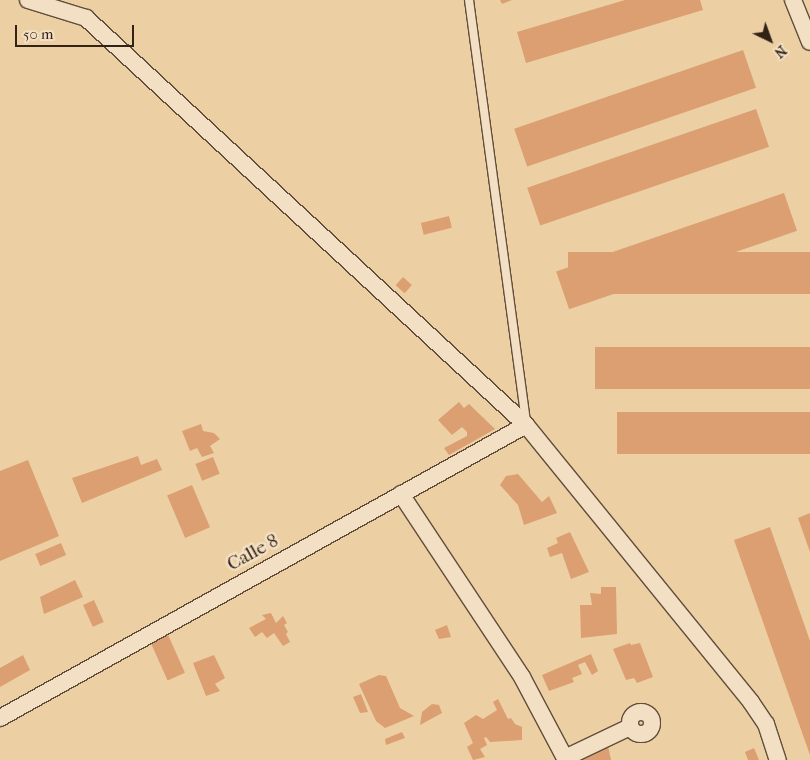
<!DOCTYPE html>
<style>
body{margin:0}
#map{position:relative;width:810px;height:760px;overflow:hidden;background:#edcfa4;font-family:"IM FELL French Canon",serif}
div>[style]{position:absolute}
.building>*{inset:0;background:#db9f71;transform-origin:0 0}
.roads{filter:drop-shadow(1px 0 #614e3a) drop-shadow(-1px 0 #614e3a) drop-shadow(0 1px #614e3a) drop-shadow(0 -1px #614e3a)}
.service>*{height:8px;margin:-4px;padding:0 4px;transform-origin:4px;border-radius:4px;background:#f3e0c4}
.minor>*{height:16px;margin:-8px;padding:0 8px;transform-origin:8px;border-radius:8px;background:#f3e0c4}
.minor>.ring{margin:-8px;padding:0;box-sizing:content-box;background:none;border:16px solid #f3e0c4;border-radius:50%}
span{translate:-50% -50%;white-space:nowrap;text-align:center;line-height:1.15;-webkit-text-stroke:5px #f3e0c4;paint-order:stroke}
.street-label{font-size:19px;color:#322316}
.north{position:absolute;left:745px;top:15px;width:50px;height:50px;-webkit-text-stroke:4px #f3e0c4;paint-order:stroke;rotate:138deg;font-size:14px;font-weight:700;line-height:20px;text-align:center;color:#322316}
.north::after{content:'';display:block;margin:auto;width:18px;height:22px;background:#322316;clip-path:polygon(50% 0,100% 100%,50% 72%,0 100%)}
.scale{position:absolute;left:15px;top:25px;width:119px;height:22px;box-sizing:border-box;border:2px solid #322316;border-top:0;padding-left:6px;font-size:15px;line-height:18px;white-space:nowrap;color:#322316;-webkit-text-stroke:4px #f3e0c4;paint-order:stroke}
</style>
<div id="map">
<div class="building">
<div style="clip-path:polygon(500px 0,512px 0,502px 4px)"></div>
<div style="clip-path:polygon(625px 0,700px 0,703px 10px,526px 63px,517px 32px)"></div>
<div style="left:743px;top:50px;width:40px;height:242px;rotate:71deg"></div>
<div style="left:756px;top:109px;width:40px;height:242px;rotate:71deg"></div>
<div style="left:784px;top:193px;width:40px;height:241px;rotate:71deg"></div>
<div style="left:449px;top:216px;width:12px;height:29px;rotate:76deg"></div>
<div style="left:810px;top:252px;width:42px;height:242px;rotate:90deg"></div>
<div style="left:403px;top:277px;width:12px;height:11px;rotate:42deg"></div>
<div style="left:810px;top:347px;width:42px;height:215px;rotate:90deg"></div>
<div style="clip-path:polygon(459px 402px,464px 408px,469px 404px,495px 429px,449px 455px,444px 448px,467px 436px,467px 432px,462px 427px,452px 435px,438px 420px)"></div>
<div style="left:810px;top:412px;width:42px;height:193px;rotate:90deg"></div>
<div style="clip-path:polygon(201px 424px,203px 431px,214px 433px,220px 439px,210px 446px,214px 453px,202px 457px,197px 448px,190px 451px,182px 431px)"></div>
<div style="clip-path:polygon(138px 456px,141px 465px,157px 459px,162px 470px,82px 503px,72px 478px)"></div>
<div style="left:213px;top:457px;width:18px;height:19px;rotate:68deg"></div>
<div style="clip-path:polygon(28px 460px,59px 536px,0 561px,0 471px)"></div>
<div style="clip-path:polygon(518px 474px,542px 502px,549px 496px,557px 513px,524px 525px,518px 505px,500px 485px,506px 476px)"></div>
<div style="left:192px;top:485px;width:46px;height:27px;rotate:67deg"></div>
<div style="clip-path:polygon(810px 513px,810px 552px,798px 518px)"></div>
<div style="clip-path:polygon(770px 527px,810px 641px,810px 755px,734px 540px)"></div>
<div style="clip-path:polygon(570px 532px,589px 572px,571px 579px,562px 553px,550px 557px,547px 548px,558px 543px,556px 538px)"></div>
<div style="left:61px;top:543px;width:13px;height:28px;rotate:67deg"></div>
<div style="clip-path:polygon(75px 580px,83px 597px,44px 614px,40px 597px)"></div>
<div style="clip-path:polygon(601px 587px,616px 587px,617px 634px,581px 638px,580px 605px,592px 605px,590px 593px,601px 594px)"></div>
<div style="left:94px;top:600px;width:24px;height:12px;rotate:66deg"></div>
<div style="clip-path:polygon(271px 613px,276px 623px,283px 616px,287px 623px,284px 625px,288px 632px,286px 634px,290px 642px,283px 646px,274px 633px,267px 638px,262px 632px,255px 637px,249px 628px,266px 619px,262px 615px)"></div>
<div style="clip-path:polygon(447px 625px,451px 637px,439px 639px,435px 630px)"></div>
<div style="left:165px;top:628px;width:49px;height:19px;rotate:66deg"></div>
<div style="clip-path:polygon(630px 643px,631px 645px,640px 643px,653px 677px,637px 683px,634px 678px,626px 680px,613px 649px)"></div>
<div style="clip-path:polygon(591px 654px,598px 671px,592px 675px,585px 662px,578px 665px,582px 674px,572px 678px,574px 682px,549px 691px,542px 675px)"></div>
<div style="clip-path:polygon(23px 655px,30px 670px,0 687px,0 668px)"></div>
<div style="clip-path:polygon(214px 655px,225px 678px,215px 684px,220px 691px,206px 696px,193px 663px)"></div>
<div style="clip-path:polygon(379px 675px,386px 676px,400px 708px,414px 716px,385px 728px,376px 721px,359px 684px)"></div>
<div style="clip-path:polygon(361px 694px,368px 712px,360px 713px,353px 697px)"></div>
<div style="clip-path:polygon(498px 699px,508px 719px,511px 718px,515px 724px,522px 727px,522px 740px,490px 742px,486px 737px,484px 738px,487px 745px,480px 749px,485px 757px,473px 760px,467px 747px,473px 743px,464px 723px,476px 715px,483px 719px,497px 710px,493px 702px)"></div>
<div style="clip-path:polygon(432px 704px,439px 705px,442px 713px,420px 725px,422px 712px)"></div>
<div style="clip-path:polygon(402px 732px,405px 738px,386px 745px,385px 739px)"></div>
<div style="clip-path:polygon(608px 746px,611px 760px,572px 760px)"></div>
<div style="clip-path:polygon(754px 748px,759px 760px,748px 760px,745px 752px)"></div>
</div>
<div class="roads">
<div class="service">
<div style="left:469px;top:0;width:427px;rotate:82.3deg"></div>
</div>
<div class="minor">
<div style="left:28px;top:0;width:61px;rotate:17.2deg"></div>
<div style="left:86px;top:18px;width:599px;rotate:42.77deg"></div>
<div style="left:526px;top:425px;width:357px;rotate:50.9deg"></div>
<div style="left:751px;top:702px;width:27px;rotate:56deg"></div>
<div style="left:766px;top:724px;width:38px;rotate:72deg"></div>
<div style="left:793px;top:0;width:45px;rotate:68deg"></div>
<div style="left:401px;top:494px;width:219px;rotate:56.5deg"></div>
<div style="left:522px;top:677px;width:94px;rotate:62.1deg"></div>
<div class="ring" style="left:630px;top:712px;width:6px;height:6px"></div>
<div style="left:0;top:718px;width:602px;rotate:-29.12deg"></div>
<div style="left:565px;top:758px;width:72px;rotate:-25.5deg"></div>
</div>
</div>
<div class="street-label">
<span style="left:253px;top:553px;rotate:-29deg">Calle 8</span>
</div>
<div class="north">N</div>
<div class="scale">50 m</div>
</div>
